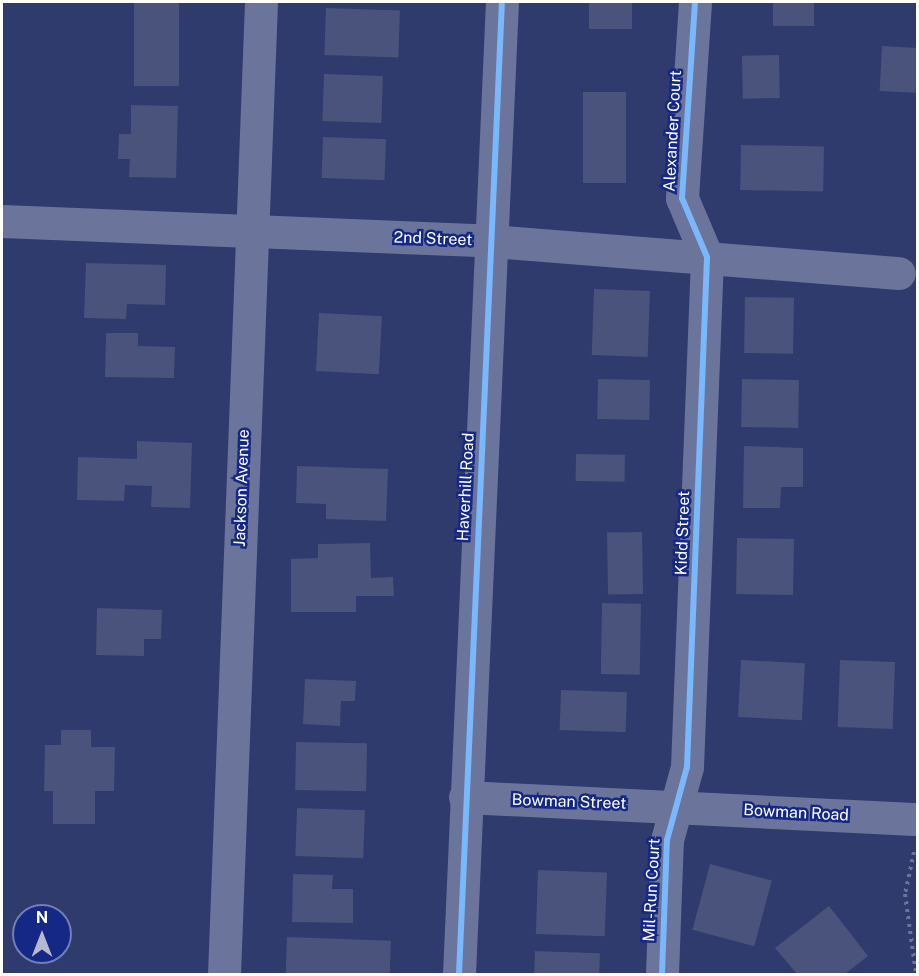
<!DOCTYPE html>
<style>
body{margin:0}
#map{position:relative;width:919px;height:976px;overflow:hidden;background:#2f3a6d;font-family:"Public Sans",sans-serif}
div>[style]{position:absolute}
.building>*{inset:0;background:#4a537c;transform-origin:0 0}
.path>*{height:4px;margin-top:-2px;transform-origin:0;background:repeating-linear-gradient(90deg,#6b749b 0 3px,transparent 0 7.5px)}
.minor>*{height:33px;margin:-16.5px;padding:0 16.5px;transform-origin:16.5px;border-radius:16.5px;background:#6b749b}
.cycleway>*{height:6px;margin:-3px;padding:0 3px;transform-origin:3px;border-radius:3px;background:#7ab7fb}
span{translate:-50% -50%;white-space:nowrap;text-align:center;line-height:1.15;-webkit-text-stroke:5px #162886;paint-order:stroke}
.street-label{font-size:16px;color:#fff}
.frame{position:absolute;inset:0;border:3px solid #fff;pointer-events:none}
.north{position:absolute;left:12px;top:904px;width:60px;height:60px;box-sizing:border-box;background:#162886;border:2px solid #737eb6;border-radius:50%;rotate:0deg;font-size:16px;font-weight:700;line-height:24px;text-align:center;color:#fff}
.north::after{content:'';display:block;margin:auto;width:21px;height:27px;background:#b6bacc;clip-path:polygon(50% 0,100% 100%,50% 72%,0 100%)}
</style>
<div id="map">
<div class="building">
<div style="left:134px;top:2px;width:45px;height:84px"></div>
<div style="left:589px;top:2px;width:43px;height:27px"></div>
<div style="left:773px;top:2px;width:41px;height:24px"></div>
<div style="left:326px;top:8px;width:74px;height:47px;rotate:2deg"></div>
<div style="left:882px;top:46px;width:36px;height:45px;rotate:3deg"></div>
<div style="left:779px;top:55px;width:43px;height:37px;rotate:89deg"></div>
<div style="left:324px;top:74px;width:59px;height:47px;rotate:2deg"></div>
<div style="left:583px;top:92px;width:43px;height:91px"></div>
<div style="clip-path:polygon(131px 105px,178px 106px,176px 178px,129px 177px,130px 159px,118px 159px,119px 134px,131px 134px)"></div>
<div style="left:323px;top:137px;width:63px;height:41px;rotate:2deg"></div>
<div style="left:741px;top:145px;width:83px;height:45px;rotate:1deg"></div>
<div style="clip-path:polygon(86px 263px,166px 265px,165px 305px,127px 304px,126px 319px,84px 318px)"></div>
<div style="left:594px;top:289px;width:56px;height:66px;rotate:2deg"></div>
<div style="left:745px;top:297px;width:49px;height:56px;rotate:1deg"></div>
<div style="left:319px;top:313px;width:63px;height:58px;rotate:3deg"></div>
<div style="clip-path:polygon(106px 333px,138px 333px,138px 346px,175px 347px,174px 378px,105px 377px)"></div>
<div style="left:598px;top:379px;width:52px;height:40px;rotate:1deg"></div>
<div style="left:742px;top:379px;width:57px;height:48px;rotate:1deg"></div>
<div style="clip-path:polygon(137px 441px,192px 443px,190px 508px,151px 507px,152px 486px,125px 485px,124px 501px,77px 500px,78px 457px,137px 459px)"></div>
<div style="clip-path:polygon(744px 446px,803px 448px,803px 487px,781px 487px,780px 508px,743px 508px)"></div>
<div style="left:576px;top:454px;width:49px;height:27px;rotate:1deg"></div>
<div style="clip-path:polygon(297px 466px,388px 469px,386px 521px,326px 519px,326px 504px,296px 503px)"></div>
<div style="left:642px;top:532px;width:62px;height:35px;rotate:89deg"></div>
<div style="left:737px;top:538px;width:57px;height:56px;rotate:1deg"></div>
<div style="clip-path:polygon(370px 543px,371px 578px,393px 577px,394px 596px,356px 596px,356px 612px,291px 612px,291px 559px,318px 558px,318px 544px)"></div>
<div style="left:602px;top:603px;width:39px;height:71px;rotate:1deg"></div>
<div style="clip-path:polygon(97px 608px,162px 610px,161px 639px,144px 639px,144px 656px,96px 655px)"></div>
<div style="left:741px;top:660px;width:64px;height:57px;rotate:3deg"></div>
<div style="left:840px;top:660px;width:55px;height:67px;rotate:2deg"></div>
<div style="clip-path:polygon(305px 679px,356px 681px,355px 701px,341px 701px,340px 726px,303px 724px)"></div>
<div style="left:561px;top:690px;width:66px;height:40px;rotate:2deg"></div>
<div style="clip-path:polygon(61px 730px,91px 730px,91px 747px,115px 747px,114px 791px,95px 791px,95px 824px,53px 824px,53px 791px,44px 791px,45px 745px,61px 745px)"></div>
<div style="left:296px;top:742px;width:71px;height:48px;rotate:1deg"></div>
<div style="left:297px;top:808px;width:68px;height:48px;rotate:2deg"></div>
<div style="left:710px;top:864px;width:64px;height:68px;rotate:15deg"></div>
<div style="left:538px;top:870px;width:69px;height:64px;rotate:2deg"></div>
<div style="clip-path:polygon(293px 874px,333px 875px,332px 889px,353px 889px,353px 923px,292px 922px)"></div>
<div style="clip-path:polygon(829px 906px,868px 956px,845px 974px,797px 974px,775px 948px)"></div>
<div style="left:287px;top:937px;width:104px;height:37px;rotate:2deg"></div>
<div style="left:535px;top:951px;width:65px;height:23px;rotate:2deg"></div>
</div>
<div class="path">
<div style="left:914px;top:852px;width:43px;rotate:102.1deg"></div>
<div style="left:905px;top:894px;width:81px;rotate:82.2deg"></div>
</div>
<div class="minor">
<div style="left:2px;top:221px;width:489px;rotate:2.3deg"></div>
<div style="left:491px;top:241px;width:409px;rotate:4.5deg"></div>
<div style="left:465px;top:797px;width:454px;rotate:2.8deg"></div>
<div style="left:224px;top:974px;width:973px;rotate:-87.82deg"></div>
<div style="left:459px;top:974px;width:973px;rotate:-87.47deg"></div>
<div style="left:662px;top:974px;width:134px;rotate:-87.9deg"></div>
<div style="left:667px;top:840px;width:76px;rotate:-74.7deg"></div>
<div style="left:687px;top:767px;width:510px;rotate:-87.75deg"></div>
<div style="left:707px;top:257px;width:64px;rotate:-113deg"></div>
<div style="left:682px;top:198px;width:196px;rotate:-86.2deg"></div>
</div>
<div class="cycleway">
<div style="left:459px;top:974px;width:973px;rotate:-87.47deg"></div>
<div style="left:662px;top:974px;width:134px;rotate:-87.9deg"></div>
<div style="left:667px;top:840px;width:76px;rotate:-74.7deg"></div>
<div style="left:687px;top:767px;width:510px;rotate:-87.75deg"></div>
<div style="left:707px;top:257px;width:64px;rotate:-113deg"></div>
<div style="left:682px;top:198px;width:196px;rotate:-86.2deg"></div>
</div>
<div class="street-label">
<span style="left:673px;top:131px;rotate:-87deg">Alexander Court</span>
<span style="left:433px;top:239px;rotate:2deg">2nd Street</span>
<span style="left:466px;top:487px;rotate:-87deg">Haverhill Road</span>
<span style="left:242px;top:488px;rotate:-88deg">Jackson Avenue</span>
<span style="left:683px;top:533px;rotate:-88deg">Kidd Street</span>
<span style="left:569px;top:802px;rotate:2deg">Bowman Street</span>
<span style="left:796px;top:813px;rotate:3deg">Bowman Road</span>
<span style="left:652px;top:890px;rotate:-87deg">Mil-Run Court</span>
</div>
<div class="frame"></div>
<div class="north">N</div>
</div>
